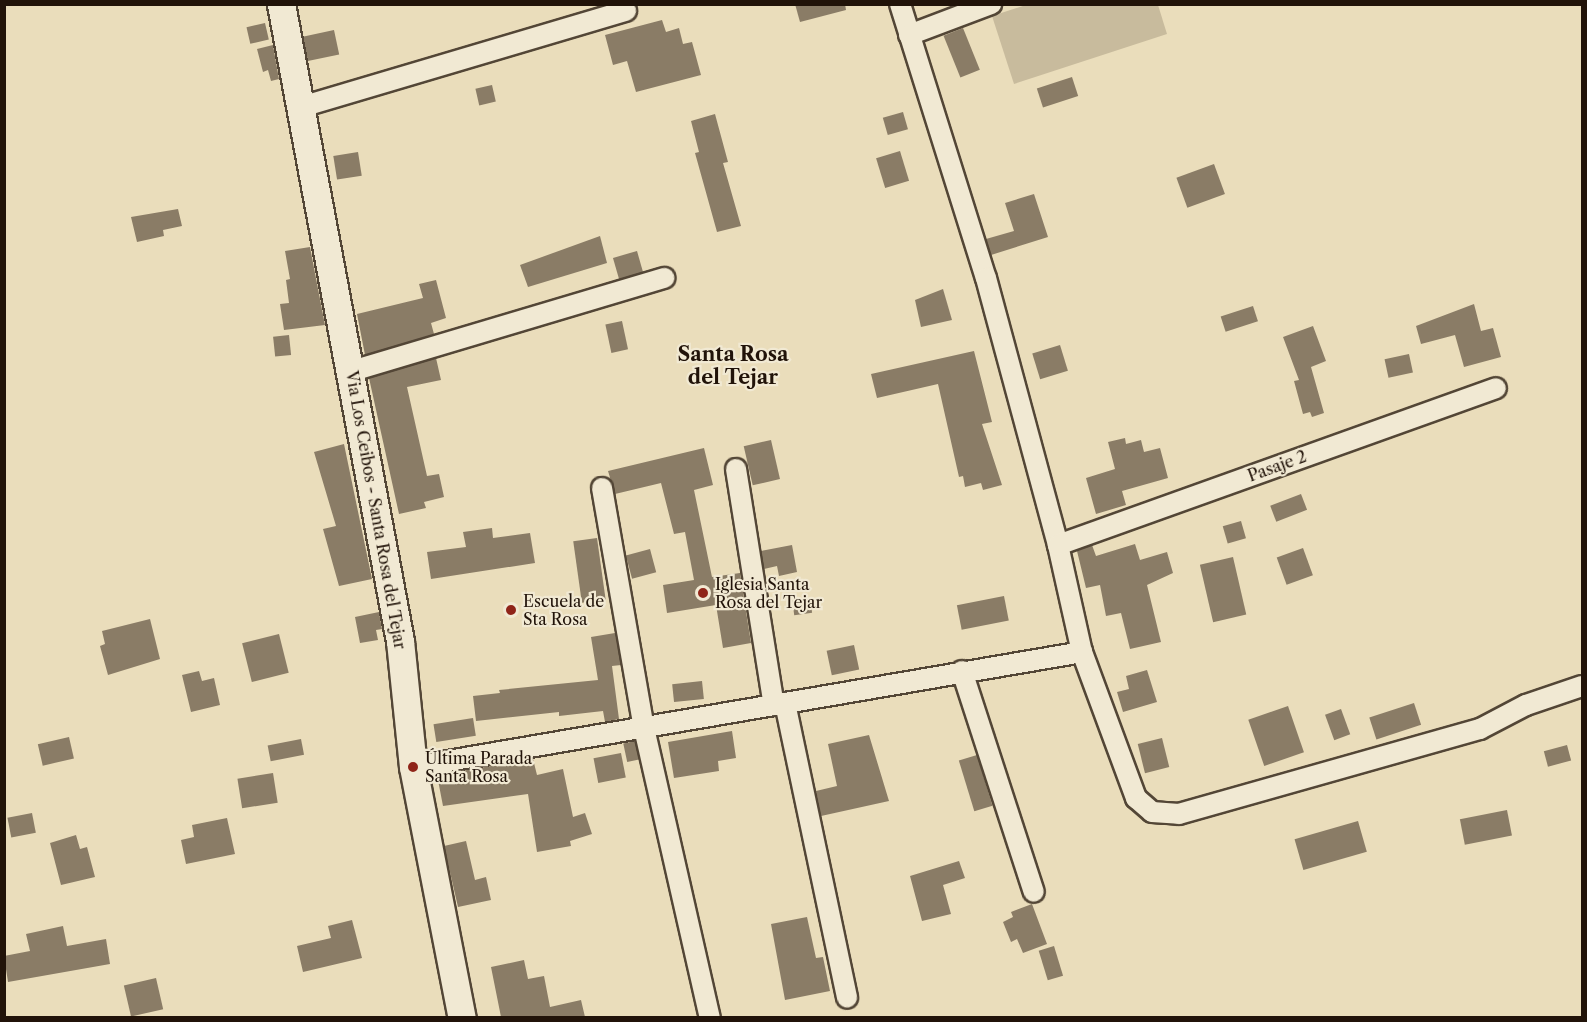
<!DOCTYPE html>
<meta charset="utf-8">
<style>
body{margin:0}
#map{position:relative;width:1587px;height:1022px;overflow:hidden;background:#eaddbb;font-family:"Libre Caslon Text",serif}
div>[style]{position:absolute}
.green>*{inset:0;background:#c8bb9d}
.building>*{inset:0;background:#8a7c66;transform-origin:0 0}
.roads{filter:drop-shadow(2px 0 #534636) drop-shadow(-2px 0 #534636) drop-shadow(0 2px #534636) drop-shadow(0 -2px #534636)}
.street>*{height:20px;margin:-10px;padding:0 10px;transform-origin:10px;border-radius:10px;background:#f1e9d3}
.secondary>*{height:27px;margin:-13.5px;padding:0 13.5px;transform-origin:13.5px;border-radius:13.5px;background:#f1e9d3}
.dots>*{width:16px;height:16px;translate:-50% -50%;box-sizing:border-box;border:3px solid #f1e9d3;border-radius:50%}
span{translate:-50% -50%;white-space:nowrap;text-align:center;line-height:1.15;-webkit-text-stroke:4.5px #f1e9d3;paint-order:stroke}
.street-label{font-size:16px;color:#211309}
.poi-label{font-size:16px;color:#211309}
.left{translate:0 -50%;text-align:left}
.quarter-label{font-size:20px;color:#211309;font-weight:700}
.frame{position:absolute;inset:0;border:6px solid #211309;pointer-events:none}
</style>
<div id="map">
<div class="green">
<div style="clip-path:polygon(1026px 5px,1158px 5px,1167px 34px,1014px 84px,992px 16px)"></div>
</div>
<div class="building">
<div style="clip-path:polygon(795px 4px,845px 4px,846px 10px,800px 22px)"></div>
<div style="clip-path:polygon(662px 20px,666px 32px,679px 28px,683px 44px,692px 42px,701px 75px,636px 92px,627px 61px,613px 65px,605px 35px)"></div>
<div style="left:265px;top:23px;width:17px;height:19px;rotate:77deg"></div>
<div style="left:963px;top:28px;width:45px;height:21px;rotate:68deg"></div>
<div style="left:334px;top:30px;width:25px;height:32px;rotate:78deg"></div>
<div style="clip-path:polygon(273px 45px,279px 79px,271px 81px,268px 70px,263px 72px,257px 49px)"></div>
<div style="left:1072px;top:77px;width:20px;height:37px;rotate:72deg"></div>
<div style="left:492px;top:85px;width:17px;height:17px;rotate:77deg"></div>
<div style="left:903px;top:112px;width:18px;height:21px;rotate:74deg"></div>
<div style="clip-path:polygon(715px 114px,728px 162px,723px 163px,741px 226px,717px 232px,695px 153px,699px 152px,691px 121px)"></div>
<div style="left:900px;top:151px;width:31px;height:25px;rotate:73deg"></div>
<div style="left:358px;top:152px;width:24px;height:25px;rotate:81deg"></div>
<div style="left:1214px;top:164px;width:32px;height:40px;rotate:70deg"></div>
<div style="clip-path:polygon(1034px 194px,1048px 237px,991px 255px,986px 239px,1014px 231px,1005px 203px)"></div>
<div style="clip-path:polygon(178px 209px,182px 226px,163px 230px,164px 236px,137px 242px,131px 217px)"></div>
<div style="clip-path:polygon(600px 236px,607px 263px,528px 287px,520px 265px)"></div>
<div style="clip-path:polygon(310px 247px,325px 325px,284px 330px,280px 304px,289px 303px,286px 280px,290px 279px,285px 251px)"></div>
<div style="left:637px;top:251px;width:22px;height:25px;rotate:74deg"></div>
<div style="clip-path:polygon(436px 280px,446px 318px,431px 323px,434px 334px,365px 355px,357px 314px,423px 298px,419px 284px)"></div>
<div style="clip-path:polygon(943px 289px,952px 320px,921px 327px,915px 300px)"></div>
<div style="clip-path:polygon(1474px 304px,1481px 331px,1493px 328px,1501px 357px,1464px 367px,1455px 335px,1421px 344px,1416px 326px)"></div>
<div style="left:1253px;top:306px;width:16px;height:34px;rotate:72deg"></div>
<div style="left:622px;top:321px;width:29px;height:17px;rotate:78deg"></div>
<div style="clip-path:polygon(1313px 326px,1326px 361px,1311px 367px,1324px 413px,1312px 417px,1310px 412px,1303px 414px,1294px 381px,1299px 380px,1283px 337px)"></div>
<div style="left:289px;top:335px;width:20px;height:16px;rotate:84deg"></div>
<div style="left:1060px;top:345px;width:27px;height:29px;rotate:73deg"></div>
<div style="clip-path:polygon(974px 351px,992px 422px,982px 424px,1002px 485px,983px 490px,981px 483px,965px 487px,963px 476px,959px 477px,938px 384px,877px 398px,871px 374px)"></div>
<div style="left:1409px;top:354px;width:19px;height:25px;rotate:78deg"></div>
<div style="clip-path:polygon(436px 358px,441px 380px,407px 387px,427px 476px,439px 474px,444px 497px,424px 502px,426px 508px,399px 514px,369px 378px)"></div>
<div style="clip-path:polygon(1125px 438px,1126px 444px,1141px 440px,1144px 452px,1160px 448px,1168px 478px,1122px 491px,1126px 505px,1096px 514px,1086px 478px,1115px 469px,1108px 442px)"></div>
<div style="left:771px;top:440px;width:40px;height:28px;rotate:77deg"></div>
<div style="clip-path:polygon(344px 444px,372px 579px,339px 586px,323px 529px,336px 526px,314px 452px)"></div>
<div style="clip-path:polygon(704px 448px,713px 485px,694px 490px,712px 577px,740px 573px,751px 643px,723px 648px,716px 605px,667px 613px,663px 585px,694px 580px,685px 532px,674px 534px,661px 483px,615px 494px,608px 471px)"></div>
<div style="left:1301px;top:494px;width:17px;height:33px;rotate:69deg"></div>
<div style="left:1241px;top:521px;width:18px;height:19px;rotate:74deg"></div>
<div style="clip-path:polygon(492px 528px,493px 538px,530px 533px,535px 563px,431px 579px,427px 552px,466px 547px,463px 532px)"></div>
<div style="left:597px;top:538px;width:62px;height:24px;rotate:82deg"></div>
<div style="clip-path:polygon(1135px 544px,1140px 560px,1167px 552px,1173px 573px,1147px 585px,1161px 642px,1130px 649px,1121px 613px,1106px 616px,1100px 585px,1086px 588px,1077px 551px,1092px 545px,1096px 556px)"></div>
<div style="clip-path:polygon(792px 545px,797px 572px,779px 576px,777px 566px,764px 569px,761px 551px)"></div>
<div style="left:1303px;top:548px;width:29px;height:28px;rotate:70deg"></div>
<div style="left:650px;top:549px;width:24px;height:25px;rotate:75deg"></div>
<div style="left:1233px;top:557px;width:59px;height:34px;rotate:77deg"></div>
<div style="left:1004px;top:596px;width:25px;height:48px;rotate:79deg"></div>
<div style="left:810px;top:598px;width:15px;height:18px;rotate:82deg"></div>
<div style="clip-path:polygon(379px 612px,382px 629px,376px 630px,378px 640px,360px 643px,355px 617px)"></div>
<div style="clip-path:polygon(150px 619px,160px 659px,108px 675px,100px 646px,105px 644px,102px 631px)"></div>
<div style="clip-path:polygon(615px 633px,621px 665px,612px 666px,619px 719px,605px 722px,603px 711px,559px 716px,559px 712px,476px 721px,473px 696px,500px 693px,499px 690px,598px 680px,591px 637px)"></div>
<div style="left:279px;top:634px;width:40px;height:38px;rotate:76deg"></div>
<div style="left:854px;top:645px;width:25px;height:28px;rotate:78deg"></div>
<div style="clip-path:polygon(1147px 670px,1157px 702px,1123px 712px,1117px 692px,1129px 689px,1126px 676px)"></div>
<div style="clip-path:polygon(199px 671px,202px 681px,214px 678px,220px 705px,191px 712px,182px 675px)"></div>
<div style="left:702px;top:681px;width:18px;height:30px;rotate:84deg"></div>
<div style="left:1414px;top:703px;width:23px;height:47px;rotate:72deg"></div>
<div style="left:1288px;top:706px;width:49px;height:42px;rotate:71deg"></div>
<div style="left:1341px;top:709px;width:27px;height:17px;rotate:70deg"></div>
<div style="left:473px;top:718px;width:18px;height:40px;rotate:81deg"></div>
<div style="clip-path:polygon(732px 731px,736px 758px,718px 761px,719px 771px,674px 778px,668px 742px)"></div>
<div style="clip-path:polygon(869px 735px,889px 801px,821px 816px,816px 791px,837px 786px,828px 744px)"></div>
<div style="left:69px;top:737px;width:22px;height:32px;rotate:77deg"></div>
<div style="left:1162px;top:738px;width:30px;height:25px;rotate:76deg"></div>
<div style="left:301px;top:739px;width:16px;height:34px;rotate:79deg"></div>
<div style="left:635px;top:741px;width:19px;height:12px;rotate:78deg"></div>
<div style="left:1567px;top:745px;width:16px;height:24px;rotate:75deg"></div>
<div style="left:621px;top:753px;width:25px;height:28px;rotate:79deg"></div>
<div style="left:977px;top:755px;width:53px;height:19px;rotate:73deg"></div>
<div style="clip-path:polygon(533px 759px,537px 775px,563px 769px,573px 817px,585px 813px,592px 834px,570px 841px,571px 846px,537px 852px,528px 794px,443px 806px,437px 775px)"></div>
<div style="left:273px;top:773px;width:30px;height:36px;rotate:81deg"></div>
<div style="left:1507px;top:810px;width:26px;height:48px;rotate:79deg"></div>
<div style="left:32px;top:813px;width:20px;height:25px;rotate:79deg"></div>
<div style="clip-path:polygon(227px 818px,235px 854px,186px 864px,181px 840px,194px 837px,192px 825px)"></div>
<div style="left:1358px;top:821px;width:32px;height:66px;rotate:74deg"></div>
<div style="clip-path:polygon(76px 835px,80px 849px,87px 847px,95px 877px,61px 885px,50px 843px)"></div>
<div style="clip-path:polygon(466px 841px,475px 880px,486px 877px,491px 900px,458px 907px,444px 846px)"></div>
<div style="clip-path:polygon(959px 861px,965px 878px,943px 885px,951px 914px,922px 921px,910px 876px)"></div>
<div style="clip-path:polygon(1032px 904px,1047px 944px,1023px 953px,1017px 939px,1011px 942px,1003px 922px,1013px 917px,1011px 912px)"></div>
<div style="clip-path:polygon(807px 917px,816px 958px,823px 957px,830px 991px,785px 1000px,771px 924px)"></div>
<div style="clip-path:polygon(352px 920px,362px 958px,303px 972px,297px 946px,331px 938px,328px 926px)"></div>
<div style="clip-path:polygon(63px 926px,67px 946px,106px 939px,110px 964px,8px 982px,4px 956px,30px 951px,26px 934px)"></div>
<div style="left:1054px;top:946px;width:31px;height:16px;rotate:73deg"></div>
<div style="clip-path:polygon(524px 960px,528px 979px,544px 976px,550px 1007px,581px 1000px,585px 1017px,501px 1017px,491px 967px)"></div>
<div style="left:156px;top:978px;width:32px;height:33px;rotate:77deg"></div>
</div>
<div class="roads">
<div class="street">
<div style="left:900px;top:4px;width:287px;rotate:72.6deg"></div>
<div style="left:986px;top:278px;width:277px;rotate:74.9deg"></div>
<div style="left:1058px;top:545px;width:110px;rotate:77.4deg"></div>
<div style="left:909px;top:35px;width:88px;rotate:-20.7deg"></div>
<div style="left:301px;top:107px;width:339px;rotate:-16.5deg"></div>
<div style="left:352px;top:371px;width:326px;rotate:-16.6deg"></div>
<div style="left:736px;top:469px;width:239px;rotate:80.9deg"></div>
<div style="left:602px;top:488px;width:244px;rotate:80.1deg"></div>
<div style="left:644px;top:728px;width:297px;rotate:77.2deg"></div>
<div style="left:1058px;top:545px;width:465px;rotate:-19.7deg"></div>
<div style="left:962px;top:671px;width:232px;rotate:72deg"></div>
<div style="left:785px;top:703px;width:301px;rotate:78.1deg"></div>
<div style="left:413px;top:767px;width:679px;rotate:-9.75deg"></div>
<div style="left:1082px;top:652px;width:156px;rotate:69.7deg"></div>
<div style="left:1136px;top:798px;width:21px;rotate:41deg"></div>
<div style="left:1152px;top:812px;width:27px;rotate:4deg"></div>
<div style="left:1179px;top:814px;width:313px;rotate:-15.8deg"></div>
<div style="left:1480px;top:729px;width:52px;rotate:-27.6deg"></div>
<div style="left:1526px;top:705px;width:59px;rotate:-18.7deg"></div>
</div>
<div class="secondary">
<div style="left:281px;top:4px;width:648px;rotate:79.42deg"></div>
<div style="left:400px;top:641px;width:127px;rotate:84.1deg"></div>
<div style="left:413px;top:767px;width:256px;rotate:79deg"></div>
</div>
</div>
<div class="dots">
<div style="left:703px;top:593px;background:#8f2418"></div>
<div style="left:511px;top:610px;background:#8f2418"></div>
<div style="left:413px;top:767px;background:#8f2418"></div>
</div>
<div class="street-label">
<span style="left:1277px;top:466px;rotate:-20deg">Pasaje 2</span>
<span style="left:376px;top:510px;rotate:80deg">Via Los Ceibos - Santa Rosa del Tejar</span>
</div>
<div class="poi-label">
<span class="left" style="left:715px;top:593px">Iglesia Santa<br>Rosa del Tejar</span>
<span class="left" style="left:523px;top:610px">Escuela de<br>Sta Rosa</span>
<span class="left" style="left:425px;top:767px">Última Parada<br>Santa Rosa</span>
</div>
<div class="quarter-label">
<span style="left:733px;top:366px">Santa Rosa<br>del Tejar</span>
</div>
<div class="frame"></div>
</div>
